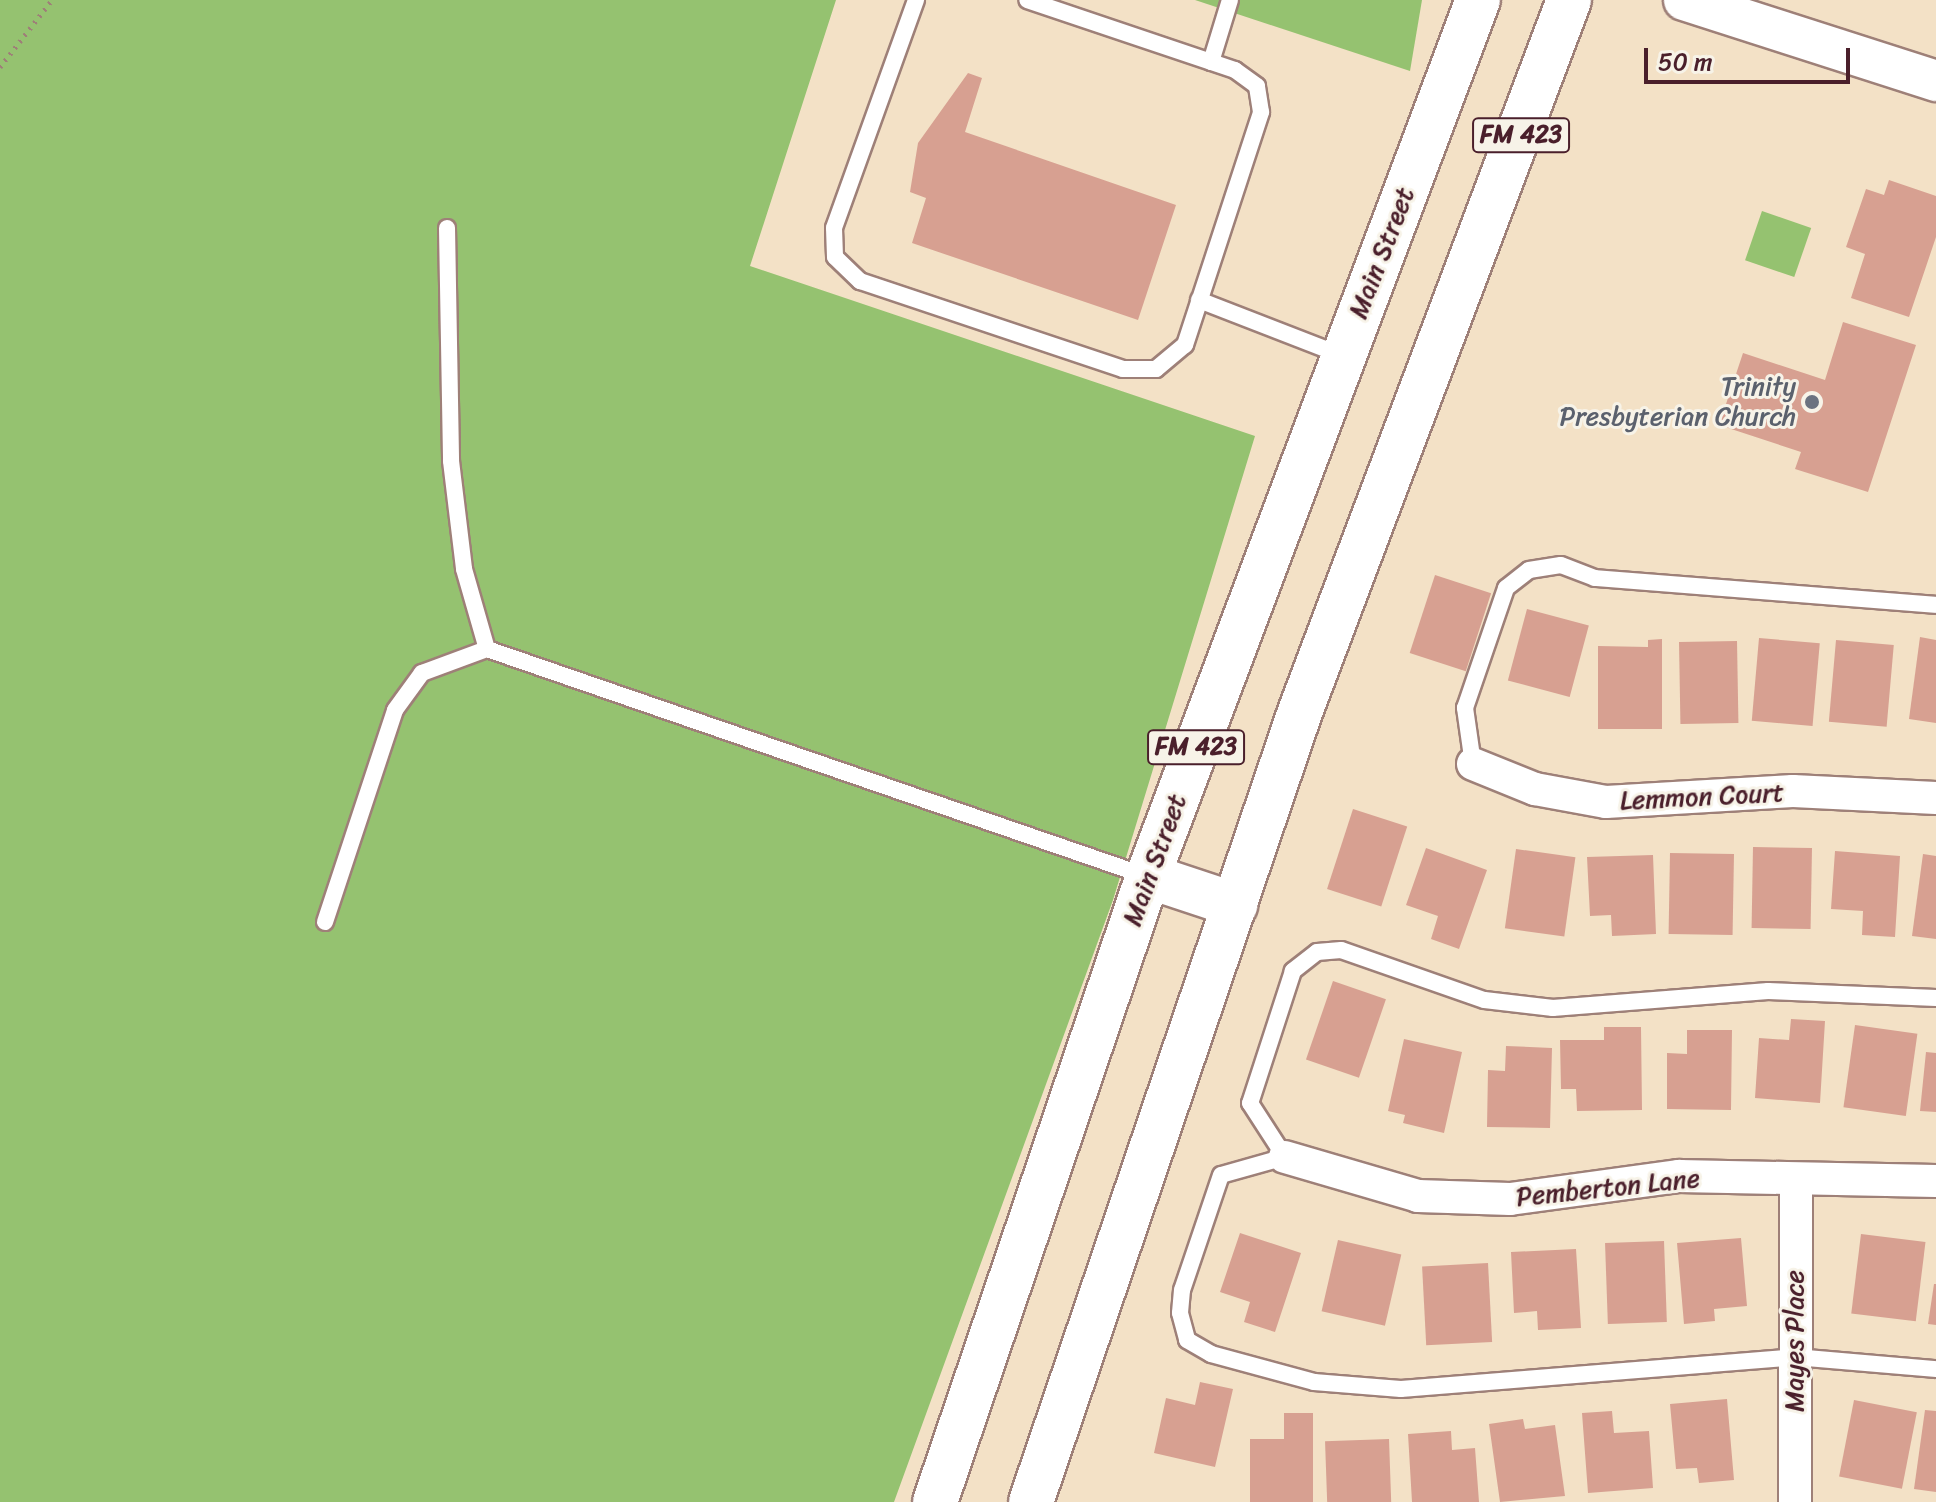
<!DOCTYPE html>
<style>
body{margin:0}
#map{position:relative;width:1936px;height:1502px;overflow:hidden;background:#f3e1c6;font-family:Sriracha,sans-serif}
div>[style]{position:absolute}
.green>*{inset:0;background:#95c270;transform-origin:0 0}
.building>*{inset:0;background:#d7a091;transform-origin:0 0}
.path>*{height:5px;margin-top:-2.5px;transform-origin:0;background:repeating-linear-gradient(90deg,#9e8078 0 2px,transparent 0 8px)}
.roads{filter:drop-shadow(2px 0 #9e8078) drop-shadow(-2px 0 #9e8078) drop-shadow(0 2px #9e8078) drop-shadow(0 -2px #9e8078)}
.service>*{height:16px;margin:-8px;padding:0 8px;transform-origin:8px;border-radius:8px;background:#fff}
.minor>*{height:32px;margin:-16px;padding:0 16px;transform-origin:16px;border-radius:16px;background:#fff}
.tertiary>*{height:40px;margin:-20px;padding:0 20px;transform-origin:20px;border-radius:20px;background:#fff}
.primary>*{height:44px;margin:-22px;padding:0 22px;transform-origin:22px;border-radius:22px;background:#fff}
.dots>*{width:22px;height:22px;translate:-50% -50%;box-sizing:border-box;border:4px solid #f7f3e8;border-radius:50%}
span{translate:-50% -50%;white-space:nowrap;text-align:center;line-height:1.15;-webkit-text-stroke:6px #f7f3e8;paint-order:stroke}
.shield-label span{padding:2px 6px;background:#f7f3e8;border:2px solid;border-radius:6px;-webkit-text-stroke-width:0}
.shield-label{font-size:24px;color:#4a1f2b;font-weight:700}
.street-label{font-size:26px;color:#4a1f2b}
.worship-label{font-size:26px;color:#5b616d}
.right{translate:-100% -50%;text-align:right}
.scale{position:absolute;left:1644px;top:48px;width:206px;height:36px;box-sizing:border-box;border:4px solid #4a1f2b;border-top:0;padding-left:10px;font-size:24px;line-height:28px;white-space:nowrap;color:#4a1f2b;-webkit-text-stroke:6px #f7f3e8;paint-order:stroke}
</style>
<div id="map">
<div class="green">
<div style="clip-path:polygon(0 0,836px 0,750px 266px,1255px 436px,1113px 900px,894px 1502px,0 1502px)"></div>
<div style="clip-path:polygon(1195px 0,1422px 0,1410px 71px)"></div>
<div style="left:1762px;top:211px;width:52px;height:52px;rotate:19deg"></div>
</div>
<div class="building">
<div style="clip-path:polygon(968px 73px,982px 78px,965px 132px,1176px 205px,1138px 320px,912px 243px,926px 198px,910px 192px,918px 143px)"></div>
<div style="clip-path:polygon(1889px 180px,1936px 196px,1936px 237px,1909px 317px,1851px 298px,1865px 254px,1846px 247px,1866px 189px,1884px 195px)"></div>
<div style="clip-path:polygon(1843px 322px,1916px 345px,1868px 492px,1795px 469px,1801px 452px,1719px 425px,1743px 353px,1825px 380px)"></div>
<div style="left:1435px;top:575px;width:59px;height:82px;rotate:18deg"></div>
<div style="left:1527px;top:609px;width:64px;height:74px;rotate:15deg"></div>
<div style="clip-path:polygon(1920px 637px,1936px 640px,1936px 723px,1909px 719px)"></div>
<div style="left:1759px;top:638px;width:61px;height:83px;rotate:5deg"></div>
<div style="clip-path:polygon(1662px 639px,1662px 729px,1598px 729px,1598px 646px,1648px 647px,1648px 640px)"></div>
<div style="left:1836px;top:640px;width:58px;height:82px;rotate:5deg"></div>
<div style="left:1737px;top:641px;width:82px;height:58px;rotate:89deg"></div>
<div style="left:1353px;top:809px;width:57px;height:84px;rotate:18deg"></div>
<div style="left:1753px;top:847px;width:59px;height:81px;rotate:1deg"></div>
<div style="clip-path:polygon(1426px 848px,1487px 870px,1459px 949px,1431px 939px,1438px 916px,1406px 905px)"></div>
<div style="left:1516px;top:849px;width:60px;height:80px;rotate:8deg"></div>
<div style="clip-path:polygon(1835px 851px,1900px 856px,1895px 937px,1862px 935px,1863px 911px,1831px 909px)"></div>
<div style="left:1670px;top:853px;width:64px;height:81px;rotate:1deg"></div>
<div style="clip-path:polygon(1923px 854px,1936px 856px,1936px 939px,1912px 936px)"></div>
<div style="clip-path:polygon(1653px 855px,1656px 934px,1612px 936px,1611px 915px,1590px 916px,1587px 857px)"></div>
<div style="left:1333px;top:981px;width:56px;height:83px;rotate:19deg"></div>
<div style="clip-path:polygon(1791px 1019px,1825px 1021px,1820px 1103px,1755px 1098px,1759px 1038px,1789px 1040px)"></div>
<div style="left:1855px;top:1025px;width:63px;height:83px;rotate:8deg"></div>
<div style="clip-path:polygon(1604px 1027px,1641px 1027px,1642px 1110px,1577px 1111px,1576px 1089px,1561px 1089px,1560px 1040px,1604px 1040px)"></div>
<div style="clip-path:polygon(1687px 1030px,1732px 1030px,1731px 1110px,1667px 1109px,1667px 1053px,1687px 1054px)"></div>
<div style="clip-path:polygon(1404px 1039px,1462px 1052px,1444px 1133px,1403px 1123px,1405px 1115px,1388px 1111px)"></div>
<div style="clip-path:polygon(1506px 1046px,1552px 1048px,1550px 1128px,1487px 1127px,1488px 1070px,1505px 1071px)"></div>
<div style="clip-path:polygon(1926px 1052px,1936px 1053px,1936px 1112px,1920px 1111px)"></div>
<div style="clip-path:polygon(1240px 1233px,1301px 1253px,1275px 1332px,1244px 1322px,1250px 1302px,1220px 1292px)"></div>
<div style="left:1861px;top:1234px;width:65px;height:80px;rotate:7deg"></div>
<div style="clip-path:polygon(1741px 1238px,1747px 1306px,1714px 1309px,1715px 1321px,1684px 1324px,1677px 1243px)"></div>
<div style="left:1338px;top:1240px;width:65px;height:73px;rotate:13deg"></div>
<div style="left:1664px;top:1241px;width:81px;height:59px;rotate:88deg"></div>
<div style="clip-path:polygon(1576px 1249px,1581px 1328px,1538px 1330px,1537px 1311px,1514px 1313px,1511px 1252px)"></div>
<div style="left:1488px;top:1263px;width:79px;height:66px;rotate:87deg"></div>
<div style="clip-path:polygon(1934px 1284px,1936px 1284px,1936px 1325px,1928px 1324px)"></div>
<div style="clip-path:polygon(1200px 1382px,1233px 1389px,1215px 1467px,1154px 1453px,1166px 1398px,1195px 1405px)"></div>
<div style="clip-path:polygon(1727px 1399px,1734px 1480px,1699px 1483px,1697px 1468px,1676px 1469px,1670px 1404px)"></div>
<div style="left:1854px;top:1400px;width:64px;height:78px;rotate:11deg"></div>
<div style="clip-path:polygon(1925px 1410px,1936px 1411px,1936px 1492px,1914px 1489px)"></div>
<div style="clip-path:polygon(1612px 1411px,1614px 1433px,1649px 1431px,1653px 1488px,1588px 1493px,1582px 1413px)"></div>
<div style="clip-path:polygon(1284px 1413px,1313px 1413px,1313px 1502px,1250px 1502px,1250px 1439px,1284px 1439px)"></div>
<div style="clip-path:polygon(1523px 1419px,1525px 1429px,1555px 1425px,1565px 1496px,1500px 1502px,1489px 1424px)"></div>
<div style="clip-path:polygon(1451px 1431px,1452px 1450px,1475px 1448px,1479px 1502px,1412px 1502px,1408px 1434px)"></div>
<div style="left:1389px;top:1439px;width:63px;height:64px;rotate:88deg"></div>
</div>
<div class="path">
<div style="left:0;top:67px;width:85px;rotate:-52.2deg"></div>
</div>
<div class="roads">
<div class="service">
<div style="left:916px;top:0;width:242px;rotate:109.8deg"></div>
<div style="left:834px;top:228px;width:29px;rotate:88deg"></div>
<div style="left:835px;top:257px;width:35px;rotate:44deg"></div>
<div style="left:860px;top:281px;width:277px;rotate:18.5deg"></div>
<div style="left:1123px;top:369px;width:33px"></div>
<div style="left:1156px;top:369px;width:38px;rotate:-40deg"></div>
<div style="left:1185px;top:345px;width:245px;rotate:-71.9deg"></div>
<div style="left:1261px;top:112px;width:26px;rotate:-99deg"></div>
<div style="left:1257px;top:86px;width:27px;rotate:-144deg"></div>
<div style="left:1235px;top:70px;width:219px;rotate:-161.4deg"></div>
<div style="left:1211px;top:62px;width:65px;rotate:-73deg"></div>
<div style="left:447px;top:228px;width:233px;rotate:89deg"></div>
<div style="left:451px;top:461px;width:109px;rotate:83.1deg"></div>
<div style="left:464px;top:569px;width:83px;rotate:74deg"></div>
<div style="left:487px;top:649px;width:697px;rotate:19.01deg"></div>
<div style="left:1199px;top:300px;width:152px;rotate:21.2deg"></div>
<div style="left:1473px;top:764px;width:57px;rotate:-98.1deg"></div>
<div style="left:1465px;top:708px;width:127px;rotate:-71.1deg"></div>
<div style="left:1506px;top:588px;width:29px;rotate:-38deg"></div>
<div style="left:1529px;top:570px;width:32px;rotate:-9deg"></div>
<div style="left:1561px;top:565px;width:36px;rotate:21deg"></div>
<div style="left:1595px;top:578px;width:342px;rotate:4.5deg"></div>
<div style="left:325px;top:922px;width:223px;rotate:-71.7deg"></div>
<div style="left:395px;top:710px;width:46px;rotate:-53.9deg"></div>
<div style="left:422px;top:673px;width:69px;rotate:-20.3deg"></div>
<div style="left:1936px;top:998px;width:168px;rotate:-177.6deg"></div>
<div style="left:1768px;top:991px;width:216px;rotate:175.5deg"></div>
<div style="left:1553px;top:1008px;width:69px;rotate:-173.4deg"></div>
<div style="left:1484px;top:1000px;width:151px;rotate:-160.7deg"></div>
<div style="left:1341px;top:950px;width:24px;rotate:175deg"></div>
<div style="left:1317px;top:952px;width:31px;rotate:142deg"></div>
<div style="left:1293px;top:971px;width:139px;rotate:108deg"></div>
<div style="left:1250px;top:1103px;width:64px;rotate:57.1deg"></div>
<div style="left:1285px;top:1157px;width:66px;rotate:164.3deg"></div>
<div style="left:1221px;top:1175px;width:121px;rotate:108.7deg"></div>
<div style="left:1182px;top:1290px;width:23px;rotate:95deg"></div>
<div style="left:1180px;top:1313px;width:28px;rotate:75deg"></div>
<div style="left:1187px;top:1340px;width:28px;rotate:30deg"></div>
<div style="left:1211px;top:1354px;width:107px;rotate:15.2deg"></div>
<div style="left:1314px;top:1382px;width:87px;rotate:4.6deg"></div>
<div style="left:1401px;top:1389px;width:395px;rotate:-4.6deg"></div>
<div style="left:1795px;top:1357px;width:142px;rotate:4.9deg"></div>
</div>
<div class="minor">
<div style="left:1473px;top:764px;width:67px;rotate:22deg"></div>
<div style="left:1535px;top:789px;width:72px;rotate:10.4deg"></div>
<div style="left:1606px;top:802px;width:187px;rotate:-3.4deg"></div>
<div style="left:1793px;top:791px;width:143px;rotate:2.8deg"></div>
<div style="left:1285px;top:1157px;width:139px;rotate:16.3deg"></div>
<div style="left:1418px;top:1196px;width:92px;rotate:1.9deg"></div>
<div style="left:1510px;top:1199px;width:171px;rotate:-7.8deg"></div>
<div style="left:1679px;top:1176px;width:257px;rotate:1.1deg"></div>
<div style="left:1795px;top:1502px;width:321px;rotate:-89.8deg"></div>
</div>
<div class="tertiary">
<div style="left:1684px;top:0;width:265px;rotate:17.8deg"></div>
</div>
<div class="primary">
<div style="left:1148px;top:876px;width:92px;rotate:18.4deg"></div>
<div style="left:935px;top:1502px;width:661px;rotate:-71.21deg"></div>
<div style="left:1148px;top:876px;width:936px;rotate:-69.36deg"></div>
<div style="left:1031px;top:1502px;width:835px;rotate:-71.2deg"></div>
<div style="left:1300px;top:712px;width:761px;rotate:-69.3deg"></div>
</div>
</div>
<div class="dots">
<div style="left:1812px;top:402px;background:#6b7280"></div>
</div>
<div class="shield-label">
<span style="left:1521px;top:135px">FM 423</span>
<span style="left:1196px;top:747px">FM 423</span>
</div>
<div class="street-label">
<span style="left:1382px;top:253px;rotate:-69deg">Main Street</span>
<span style="left:1702px;top:797px;rotate:-3deg">Lemmon Court</span>
<span style="left:1155px;top:860px;rotate:-70deg">Main Street</span>
<span style="left:1608px;top:1188px;rotate:-6deg">Pemberton Lane</span>
<span style="left:1795px;top:1341px;rotate:-90deg">Mayes Place</span>
</div>
<div class="worship-label">
<span class="right" style="left:1796px;top:402px">Trinity<br>Presbyterian Church</span>
</div>
<div class="scale">50 m</div>
</div>
